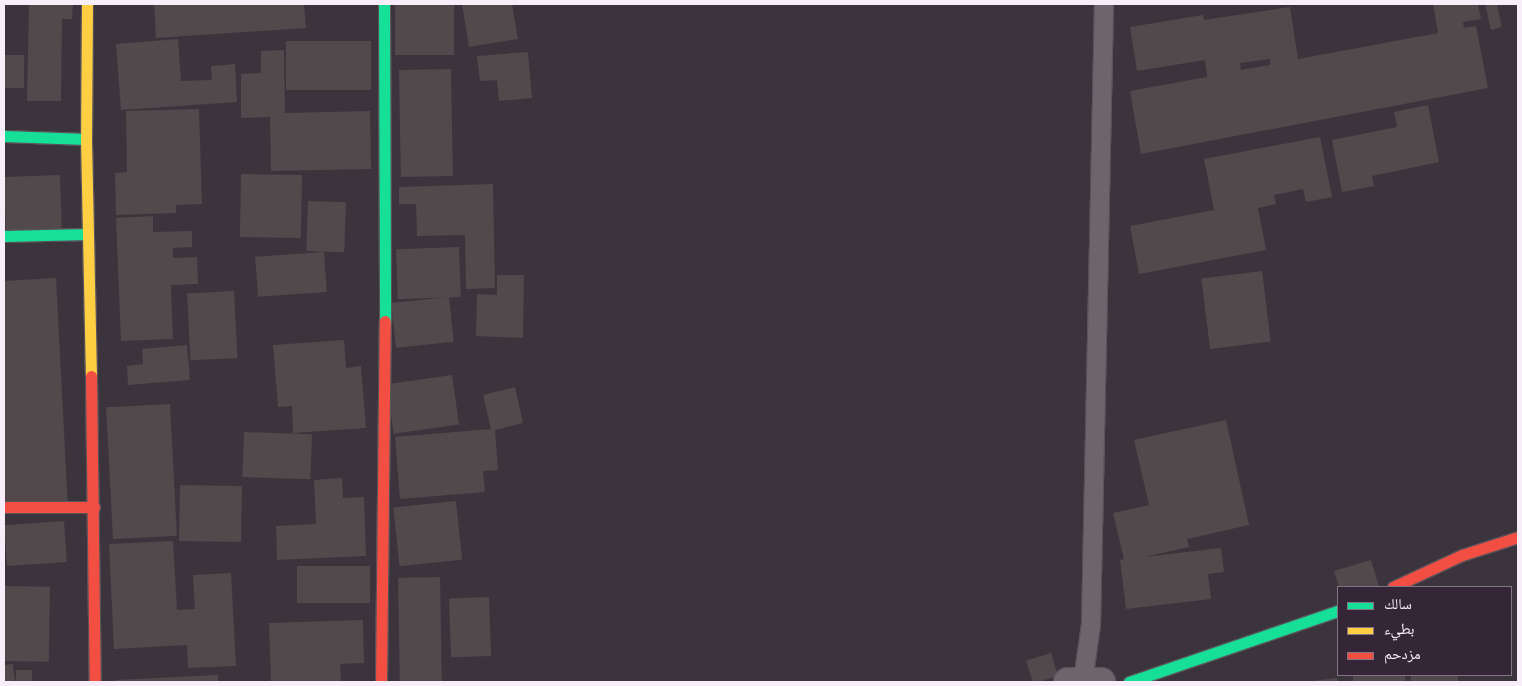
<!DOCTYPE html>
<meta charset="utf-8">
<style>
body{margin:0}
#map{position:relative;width:1522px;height:686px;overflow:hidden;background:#3c343c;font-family:"Fira Sans","Noto Naskh Arabic",sans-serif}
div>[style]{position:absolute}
.building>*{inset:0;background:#51494b;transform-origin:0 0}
.roads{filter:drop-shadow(1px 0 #5a535b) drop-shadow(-1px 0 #5a535b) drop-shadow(0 1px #5a535b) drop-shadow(0 -1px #5a535b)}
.lane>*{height:18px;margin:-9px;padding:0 9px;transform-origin:9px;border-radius:9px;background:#6c666c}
.street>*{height:28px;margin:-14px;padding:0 14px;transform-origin:14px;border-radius:14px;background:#6c666c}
.fast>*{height:11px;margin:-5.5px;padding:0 5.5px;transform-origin:5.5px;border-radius:5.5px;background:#16e098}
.slow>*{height:11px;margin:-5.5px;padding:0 5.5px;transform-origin:5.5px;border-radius:5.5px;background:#ffcf43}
.jam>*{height:11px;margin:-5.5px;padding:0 5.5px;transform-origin:5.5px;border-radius:5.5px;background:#f24e42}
span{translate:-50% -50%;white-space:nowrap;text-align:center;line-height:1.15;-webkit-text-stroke:4px #342636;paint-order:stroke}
.frame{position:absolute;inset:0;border:5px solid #f8eef9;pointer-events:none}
.legend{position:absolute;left:1337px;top:586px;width:175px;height:90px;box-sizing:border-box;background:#342636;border:1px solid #827684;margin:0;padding:6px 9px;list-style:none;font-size:15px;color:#f8eef9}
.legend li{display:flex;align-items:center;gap:10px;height:25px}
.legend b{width:25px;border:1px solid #827684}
</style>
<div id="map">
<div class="building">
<div style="clip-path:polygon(29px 4px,73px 4px,72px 19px,62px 19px,61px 101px,27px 101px)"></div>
<div style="clip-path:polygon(154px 4px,304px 4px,306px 28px,156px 38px)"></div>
<div style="left:395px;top:4px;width:59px;height:51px"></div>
<div style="clip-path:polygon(462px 4px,512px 4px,518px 39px,469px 47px)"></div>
<div style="clip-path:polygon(evenodd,1433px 4px,1478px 4px,1481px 19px,1463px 22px,1464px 28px,1476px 26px,1488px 88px,1141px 154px,1130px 91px,1207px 77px,1205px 60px,1137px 71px,1130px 27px,1203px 15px,1204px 20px,1290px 7px,1298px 59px,1438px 33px,1433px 4px,1270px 59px,1270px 65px,1241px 70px,1240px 63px,1270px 59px)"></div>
<div style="clip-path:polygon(1485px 4px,1502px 4px,1497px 6px,1502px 27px,1491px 30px)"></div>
<div style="clip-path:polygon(178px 39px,181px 81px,212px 80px,211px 66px,235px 64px,237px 102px,121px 110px,116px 44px)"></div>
<div style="left:371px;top:41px;width:49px;height:85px;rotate:90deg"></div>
<div style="clip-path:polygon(284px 50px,285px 113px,370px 111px,371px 169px,271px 171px,270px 117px,241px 118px,241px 74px,261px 73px,261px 51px)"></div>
<div style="clip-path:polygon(528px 52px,532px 98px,499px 101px,497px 80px,480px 81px,477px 56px)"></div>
<div style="left:24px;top:55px;width:33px;height:20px;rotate:90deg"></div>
<div style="left:451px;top:69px;width:107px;height:52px;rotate:89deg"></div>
<div style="clip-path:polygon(1428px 105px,1439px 162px,1372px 176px,1374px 186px,1342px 192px,1332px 140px,1397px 127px,1394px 112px)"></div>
<div style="clip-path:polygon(199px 109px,202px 204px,176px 205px,176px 213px,116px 215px,115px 173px,127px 172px,126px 111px)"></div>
<div style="clip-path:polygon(1320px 137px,1332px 197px,1306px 202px,1303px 189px,1274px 195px,1276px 204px,1258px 208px,1266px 250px,1139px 274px,1130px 226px,1214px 210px,1204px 159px)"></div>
<div style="left:241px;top:174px;width:61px;height:63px;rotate:1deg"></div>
<div style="left:60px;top:175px;width:62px;height:56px;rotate:88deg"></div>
<div style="clip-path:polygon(493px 184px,495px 288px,466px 289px,465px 235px,417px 236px,416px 204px,399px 204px,399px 187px)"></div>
<div style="left:308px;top:201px;width:38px;height:50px;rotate:2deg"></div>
<div style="clip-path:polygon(153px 216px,153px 232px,192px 231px,192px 247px,173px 248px,173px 258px,197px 257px,198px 284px,171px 285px,173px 339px,121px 341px,116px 218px)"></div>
<div style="left:459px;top:247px;width:50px;height:63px;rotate:88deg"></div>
<div style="left:324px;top:252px;width:40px;height:69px;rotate:86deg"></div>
<div style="left:1262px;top:271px;width:71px;height:61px;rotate:83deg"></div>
<div style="clip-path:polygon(497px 275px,524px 275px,523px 338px,476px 336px,477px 294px,497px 295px)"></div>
<div style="clip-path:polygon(56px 278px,68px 509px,4px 512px,4px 281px)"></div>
<div style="left:234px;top:291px;width:67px;height:47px;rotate:87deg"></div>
<div style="left:449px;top:297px;width:45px;height:58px;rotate:84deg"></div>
<div style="clip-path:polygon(344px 340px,346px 368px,361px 366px,366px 428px,293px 433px,292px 406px,278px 407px,273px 345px)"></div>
<div style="clip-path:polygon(187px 345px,190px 380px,128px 385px,127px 366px,143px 364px,142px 349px)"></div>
<div style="left:452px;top:375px;width:50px;height:66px;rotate:82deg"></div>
<div style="clip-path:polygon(515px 387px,523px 423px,495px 430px,498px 470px,483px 471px,485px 492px,400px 499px,395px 437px,491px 429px,483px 395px)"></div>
<div style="left:170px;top:404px;width:132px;height:64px;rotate:87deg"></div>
<div style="clip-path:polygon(1226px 420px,1249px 525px,1187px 539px,1189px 547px,1144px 557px,1221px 548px,1224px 572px,1208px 574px,1211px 599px,1126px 609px,1120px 560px,1124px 559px,1113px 513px,1149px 505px,1134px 440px)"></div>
<div style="left:244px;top:432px;width:68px;height:45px;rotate:2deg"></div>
<div style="clip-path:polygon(342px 478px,343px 498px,364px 497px,366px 556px,277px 560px,276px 526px,316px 524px,314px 480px)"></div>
<div style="left:180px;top:485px;width:62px;height:56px;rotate:1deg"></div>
<div style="left:456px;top:501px;width:59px;height:63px;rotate:84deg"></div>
<div style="left:64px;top:521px;width:41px;height:60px;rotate:86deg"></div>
<div style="clip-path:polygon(173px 541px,177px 610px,195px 609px,193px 575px,231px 573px,236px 666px,188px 668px,187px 645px,114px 649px,109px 544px)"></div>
<div style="clip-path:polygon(1371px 560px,1379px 587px,1339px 587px,1334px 571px)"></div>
<div style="left:297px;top:566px;width:73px;height:37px"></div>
<div style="left:440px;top:577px;width:105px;height:42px;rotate:89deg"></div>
<div style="left:4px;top:586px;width:46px;height:75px;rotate:1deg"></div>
<div style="left:489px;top:597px;width:59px;height:40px;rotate:88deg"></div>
<div style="clip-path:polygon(363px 620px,364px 663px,340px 664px,341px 682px,271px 682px,269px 623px)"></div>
<div style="left:1051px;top:653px;width:24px;height:26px;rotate:73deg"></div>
<div style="clip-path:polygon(13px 664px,15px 682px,4px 682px,4px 665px)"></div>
<div style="left:16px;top:670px;width:16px;height:12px"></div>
<div style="clip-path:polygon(218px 675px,218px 682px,115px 682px,115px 680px)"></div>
<div style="left:1353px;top:675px;width:52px;height:7px"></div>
<div style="left:1411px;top:675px;width:47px;height:7px"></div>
<div style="clip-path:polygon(1337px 678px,1338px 682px,1312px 682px,1312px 681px)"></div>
</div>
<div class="roads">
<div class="lane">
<div style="left:1083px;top:681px;width:57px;rotate:-81.9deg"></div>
<div style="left:1091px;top:625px;width:621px;rotate:-88.8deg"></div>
</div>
<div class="street">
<div style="left:1068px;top:682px;width:33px"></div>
</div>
<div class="fast">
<div style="left:384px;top:4px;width:317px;rotate:89.8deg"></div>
<div style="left:4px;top:136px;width:82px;rotate:2.1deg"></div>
<div style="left:4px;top:236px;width:84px;rotate:-1.4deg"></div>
<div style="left:1129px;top:682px;width:221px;rotate:-18.8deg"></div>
</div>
<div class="slow">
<div style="left:87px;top:4px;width:135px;rotate:90.4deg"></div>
<div style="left:86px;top:139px;width:237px;rotate:88.8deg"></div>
</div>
<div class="jam">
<div style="left:91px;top:376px;width:306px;rotate:89.3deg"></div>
<div style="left:4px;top:507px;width:90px"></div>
<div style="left:1393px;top:587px;width:76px;rotate:-24.9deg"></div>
<div style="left:1462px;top:555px;width:59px;rotate:-17.8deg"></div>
<div style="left:381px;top:682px;width:361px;rotate:-89.4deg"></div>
</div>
</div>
<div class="frame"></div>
<ul class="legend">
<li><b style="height:6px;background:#16e098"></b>سالك</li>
<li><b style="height:6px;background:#ffcf43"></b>بطيء</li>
<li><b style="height:6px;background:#f24e42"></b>مزدحم</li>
</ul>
</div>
